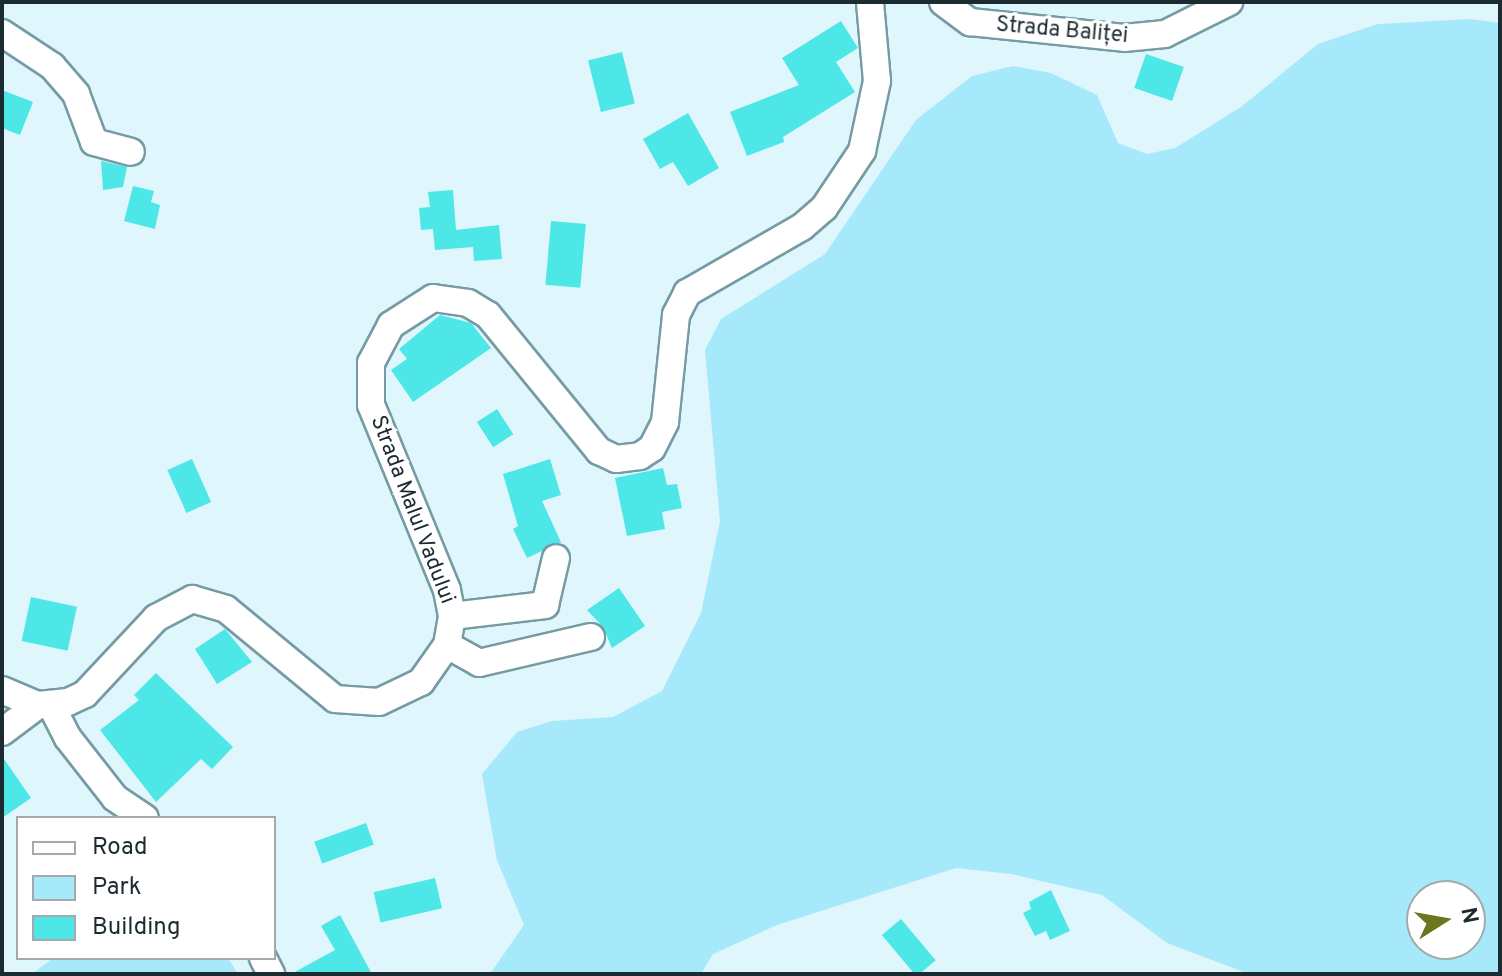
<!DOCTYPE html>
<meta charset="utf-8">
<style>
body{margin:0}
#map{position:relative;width:1502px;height:976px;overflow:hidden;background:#dff6fc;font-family:Overpass,sans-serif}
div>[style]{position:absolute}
.green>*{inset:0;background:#a5e9fa}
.building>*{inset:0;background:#4de7e7;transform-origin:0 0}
.roads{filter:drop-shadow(2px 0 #759ba4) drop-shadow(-2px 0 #759ba4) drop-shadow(0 2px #759ba4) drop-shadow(0 -2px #759ba4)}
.minor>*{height:26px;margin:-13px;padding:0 13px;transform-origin:13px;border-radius:13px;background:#fff}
span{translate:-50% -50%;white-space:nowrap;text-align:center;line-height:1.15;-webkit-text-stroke:6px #fff;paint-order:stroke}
.street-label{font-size:22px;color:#1c2b2f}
.frame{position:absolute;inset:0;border:4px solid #1c2b2f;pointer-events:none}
.legend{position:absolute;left:16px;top:816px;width:260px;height:144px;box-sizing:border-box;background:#fff;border:2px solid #a4aaac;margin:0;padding:10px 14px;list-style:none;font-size:24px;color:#1c2b2f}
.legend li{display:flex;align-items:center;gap:16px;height:40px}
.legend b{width:40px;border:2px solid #a4aaac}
.north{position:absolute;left:1406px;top:880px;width:80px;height:80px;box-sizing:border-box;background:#fff;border:2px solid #a4aaac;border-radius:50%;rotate:79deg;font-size:22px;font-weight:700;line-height:32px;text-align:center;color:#1c2b2f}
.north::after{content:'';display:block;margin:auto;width:28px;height:36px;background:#6d761f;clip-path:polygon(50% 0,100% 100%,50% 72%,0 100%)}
</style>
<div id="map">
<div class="green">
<div style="clip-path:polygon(evenodd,1470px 19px,1500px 23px,1500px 974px,1249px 974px,1167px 943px,1102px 895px,1011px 874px,956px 868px,777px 925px,713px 954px,701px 974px,490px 974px,524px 925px,497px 860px,482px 774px,517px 732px,552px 721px,613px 717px,662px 691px,701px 613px,720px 521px,705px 350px,721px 319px,825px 254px,916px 120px,972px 76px,1013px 66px,1051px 73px,1097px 95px,1118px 143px,1147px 154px,1175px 148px,1241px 107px,1318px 44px,1378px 24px,1470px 19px,1422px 896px,1470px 896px,1470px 944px,1422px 944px,1422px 896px)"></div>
<div style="clip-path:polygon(53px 958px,228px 958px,238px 974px,32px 974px)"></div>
</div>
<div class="building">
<div style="clip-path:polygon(841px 21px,858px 48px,836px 62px,855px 92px,783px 137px,784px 142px,747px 156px,730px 112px,799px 85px,782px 58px)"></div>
<div style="left:622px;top:52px;width:53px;height:35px;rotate:76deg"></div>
<div style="left:1146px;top:54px;width:40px;height:36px;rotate:19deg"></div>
<div style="clip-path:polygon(2px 90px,33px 102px,20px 135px,2px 128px)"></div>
<div style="clip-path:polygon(688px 113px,719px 168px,688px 186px,673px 162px,660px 169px,643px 139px)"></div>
<div style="clip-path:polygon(101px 161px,127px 167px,123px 187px,103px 190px)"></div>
<div style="clip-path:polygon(133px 186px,154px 191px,151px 202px,160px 205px,155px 229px,124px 221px)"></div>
<div style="clip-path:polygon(453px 190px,456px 230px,499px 225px,502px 259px,474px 261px,473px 247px,435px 250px,433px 229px,421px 230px,419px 208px,430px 207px,428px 192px)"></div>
<div style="left:551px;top:221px;width:35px;height:64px;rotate:5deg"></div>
<div style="clip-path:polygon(440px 315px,471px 323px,491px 348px,413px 402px,391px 370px,407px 359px,399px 349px)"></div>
<div style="left:497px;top:409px;width:30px;height:24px;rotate:57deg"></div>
<div style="left:192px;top:459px;width:47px;height:27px;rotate:66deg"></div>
<div style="clip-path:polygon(550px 459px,561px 495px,542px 501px,561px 542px,527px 558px,513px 529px,518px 526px,503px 474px)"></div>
<div style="clip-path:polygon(663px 468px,667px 485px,677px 484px,682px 508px,662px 512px,665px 529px,627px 536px,615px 478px)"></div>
<div style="clip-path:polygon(619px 588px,645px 626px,612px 648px,603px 627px,587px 610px)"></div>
<div style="left:31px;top:597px;width:47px;height:45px;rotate:12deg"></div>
<div style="clip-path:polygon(225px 629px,252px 662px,217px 684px,195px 649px)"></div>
<div style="clip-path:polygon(156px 673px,233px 747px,212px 769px,201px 759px,156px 802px,100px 730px,139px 700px,134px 695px)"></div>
<div style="clip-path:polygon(2px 756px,31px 798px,2px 818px)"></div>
<div style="left:366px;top:823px;width:23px;height:55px;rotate:70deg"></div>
<div style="left:435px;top:878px;width:31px;height:63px;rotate:77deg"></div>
<div style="clip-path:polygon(1051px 890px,1070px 931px,1050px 940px,1046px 931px,1035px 936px,1023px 913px,1031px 909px,1029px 902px)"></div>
<div style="clip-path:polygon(340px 915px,372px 974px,291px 974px,335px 950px,321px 926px)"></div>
<div style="left:901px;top:919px;width:54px;height:25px;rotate:50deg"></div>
</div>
<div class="roads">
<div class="minor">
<div style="left:943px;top:2px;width:34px;rotate:37deg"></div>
<div style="left:970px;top:22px;width:155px;rotate:5.9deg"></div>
<div style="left:1124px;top:38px;width:41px;rotate:-5.6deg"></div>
<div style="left:1165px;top:34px;width:72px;rotate:-26.6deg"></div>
<div style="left:2px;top:33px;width:60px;rotate:33.4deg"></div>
<div style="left:52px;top:66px;width:37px;rotate:49deg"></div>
<div style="left:76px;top:94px;width:51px;rotate:69.4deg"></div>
<div style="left:94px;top:142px;width:38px;rotate:15deg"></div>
<div style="left:452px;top:616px;width:94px;rotate:-6.7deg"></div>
<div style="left:545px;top:605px;width:48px;rotate:-76.8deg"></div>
<div style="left:447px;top:645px;width:37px;rotate:29deg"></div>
<div style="left:479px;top:663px;width:115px;rotate:-13.1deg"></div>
<div style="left:2px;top:690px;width:39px;rotate:23deg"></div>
<div style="left:38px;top:705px;width:30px;rotate:-6deg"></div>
<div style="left:68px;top:702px;width:19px;rotate:-25deg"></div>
<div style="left:85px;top:694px;width:104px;rotate:-46.9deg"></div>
<div style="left:156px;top:618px;width:41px;rotate:-27.8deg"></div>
<div style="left:192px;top:599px;width:35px;rotate:16deg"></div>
<div style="left:226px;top:609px;width:141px;rotate:39.5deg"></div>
<div style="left:335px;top:699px;width:44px;rotate:3.9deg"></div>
<div style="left:379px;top:702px;width:47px;rotate:-25.5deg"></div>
<div style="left:421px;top:682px;width:45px;rotate:-54.9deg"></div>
<div style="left:447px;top:645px;width:29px;rotate:-80deg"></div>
<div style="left:452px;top:616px;width:26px;rotate:-101deg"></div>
<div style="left:447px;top:590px;width:200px;rotate:-112.3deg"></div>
<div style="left:371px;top:405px;width:42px;rotate:-90deg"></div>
<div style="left:371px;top:363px;width:43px;rotate:-62.2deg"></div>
<div style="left:391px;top:325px;width:50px;rotate:-32.7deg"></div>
<div style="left:433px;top:298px;width:35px;rotate:8deg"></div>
<div style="left:468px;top:303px;width:23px;rotate:31deg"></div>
<div style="left:488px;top:315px;width:176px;rotate:50.8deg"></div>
<div style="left:599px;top:451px;width:19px;rotate:25deg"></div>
<div style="left:616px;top:459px;width:24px;rotate:-7deg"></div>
<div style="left:640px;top:456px;width:14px;rotate:-34deg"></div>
<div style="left:652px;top:448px;width:29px;rotate:-63deg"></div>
<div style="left:665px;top:422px;width:108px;rotate:-84.1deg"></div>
<div style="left:676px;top:315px;width:25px;rotate:-63deg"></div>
<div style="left:687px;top:293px;width:133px;rotate:-29.9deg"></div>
<div style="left:802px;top:227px;width:29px;rotate:-41deg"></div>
<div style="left:824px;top:208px;width:69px;rotate:-56.3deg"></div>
<div style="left:862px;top:151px;width:72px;rotate:-77.9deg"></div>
<div style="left:877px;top:81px;width:79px;rotate:-95.1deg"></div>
<div style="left:51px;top:705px;width:37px;rotate:63deg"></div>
<div style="left:68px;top:738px;width:76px;rotate:51.9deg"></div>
<div style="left:115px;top:798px;width:36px;rotate:34deg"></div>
<div style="left:2px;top:732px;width:45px;rotate:-36.9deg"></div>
<div style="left:263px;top:958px;width:18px;rotate:63deg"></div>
</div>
</div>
<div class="street-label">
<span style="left:1062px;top:31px;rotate:5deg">Strada Baliței</span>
<span style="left:412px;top:510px;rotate:69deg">Strada Malul Vadului</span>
</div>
<div class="frame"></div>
<ul class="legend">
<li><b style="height:10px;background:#fff"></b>Road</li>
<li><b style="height:22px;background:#a5e9fa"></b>Park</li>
<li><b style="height:22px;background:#4de7e7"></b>Building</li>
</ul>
<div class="north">N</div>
</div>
